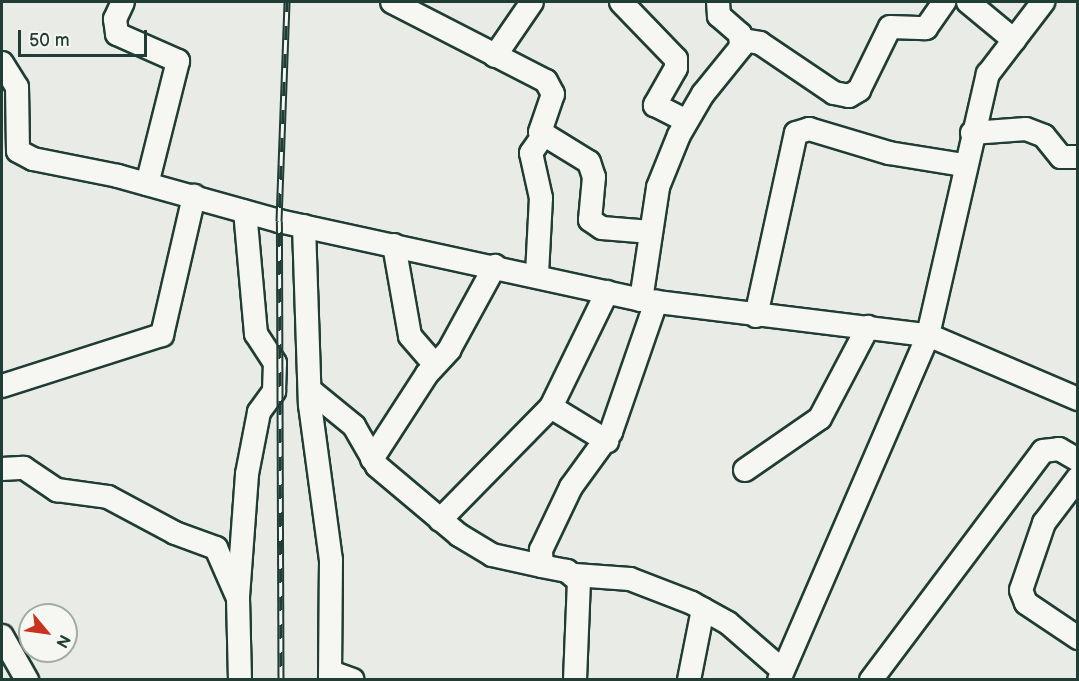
<!DOCTYPE html>
<style>
body{margin:0}
#map{position:relative;width:1079px;height:681px;overflow:hidden;background:#e9ebe7;font-family:"Balsamiq Sans",sans-serif}
div>[style]{position:absolute}
.roads{filter:drop-shadow(2px 0 #1f3d34) drop-shadow(-2px 0 #1f3d34) drop-shadow(0 2px #1f3d34) drop-shadow(0 -2px #1f3d34)}
.minor>*{height:22px;margin:-11px;padding:0 11px;transform-origin:11px;border-radius:11px;background:#f6f6f2}
.rail>*{height:7px;margin-top:-3.5px;transform-origin:0;background:repeating-linear-gradient(90deg,#f6f6f2 0 14px,#1f3d34 0 28px);box-sizing:border-box;border-block:2px solid #1f3d34}
span{translate:-50% -50%;white-space:nowrap;text-align:center;line-height:1.15;-webkit-text-stroke:5px #f6f6f2;paint-order:stroke}
.frame{position:absolute;inset:0;border:3px solid #1f3d34;pointer-events:none}
.north{position:absolute;left:18px;top:603px;width:60px;height:60px;box-sizing:border-box;background:#f6f6f2;border:2px solid #a0aca6;border-radius:50%;rotate:119deg;font-size:16px;font-weight:700;line-height:24px;text-align:center;color:#1f3d34}
.north::after{content:'';display:block;margin:auto;width:21px;height:27px;background:#c8321e;clip-path:polygon(50% 0,100% 100%,50% 72%,0 100%)}
.scale{position:absolute;left:18px;top:30px;width:129px;height:27px;box-sizing:border-box;border:3px solid #1f3d34;border-top:0;padding-left:8px;font-size:18px;line-height:21px;white-space:nowrap;color:#1f3d34;-webkit-text-stroke:4px #f6f6f2;paint-order:stroke}
</style>
<div id="map">
<div class="roads">
<div class="minor">
<div style="left:123px;top:2px;width:19px;rotate:115deg"></div>
<div style="left:115px;top:19px;width:15px;rotate:82deg"></div>
<div style="left:117px;top:34px;width:67px;rotate:23.9deg"></div>
<div style="left:178px;top:61px;width:127px;rotate:104.1deg"></div>
<div style="left:392px;top:2px;width:173px;rotate:27.2deg"></div>
<div style="left:546px;top:81px;width:15px;rotate:62deg"></div>
<div style="left:553px;top:94px;width:40px;rotate:108.9deg"></div>
<div style="left:540px;top:132px;width:57px;rotate:31.5deg"></div>
<div style="left:589px;top:162px;width:16px;rotate:72deg"></div>
<div style="left:594px;top:177px;width:43px;rotate:95.3deg"></div>
<div style="left:590px;top:220px;width:14px;rotate:34deg"></div>
<div style="left:602px;top:228px;width:49px;rotate:4.7deg"></div>
<div style="left:621px;top:2px;width:79px;rotate:46deg"></div>
<div style="left:676px;top:59px;width:9px;rotate:90deg"></div>
<div style="left:676px;top:68px;width:43px;rotate:119.6deg"></div>
<div style="left:655px;top:105px;width:35px;rotate:27deg"></div>
<div style="left:968px;top:2px;width:60px;rotate:39.6deg"></div>
<div style="left:743px;top:40px;width:17px;rotate:10deg"></div>
<div style="left:760px;top:43px;width:89px;rotate:34deg"></div>
<div style="left:834px;top:93px;width:15px;rotate:11deg"></div>
<div style="left:849px;top:96px;width:12px;rotate:-31deg"></div>
<div style="left:859px;top:90px;width:70px;rotate:-63.8deg"></div>
<div style="left:890px;top:27px;width:36px;rotate:2deg"></div>
<div style="left:926px;top:28px;width:32px;rotate:-55deg"></div>
<div style="left:495px;top:56px;width:65px;rotate:-55.6deg"></div>
<div style="left:2px;top:63px;width:28px;rotate:58deg"></div>
<div style="left:17px;top:87px;width:64px;rotate:89.1deg"></div>
<div style="left:18px;top:151px;width:17px;rotate:28deg"></div>
<div style="left:33px;top:159px;width:87px;rotate:11.3deg"></div>
<div style="left:118px;top:176px;width:167px;rotate:15.6deg"></div>
<div style="left:279px;top:221px;width:371px;rotate:12.3deg"></div>
<div style="left:641px;top:300px;width:289px;rotate:7deg"></div>
<div style="left:928px;top:335px;width:163px;rotate:23.1deg"></div>
<div style="left:972px;top:133px;width:54px;rotate:-4.2deg"></div>
<div style="left:1026px;top:129px;width:19px;rotate:21deg"></div>
<div style="left:1044px;top:136px;width:27px;rotate:51deg"></div>
<div style="left:1061px;top:157px;width:17px"></div>
<div style="left:304px;top:226px;width:179px;rotate:88.1deg"></div>
<div style="left:310px;top:405px;width:156px;rotate:82.3deg"></div>
<div style="left:331px;top:560px;width:120px;rotate:90.5deg"></div>
<div style="left:394px;top:245px;width:92px;rotate:80deg"></div>
<div style="left:410px;top:336px;width:37px;rotate:49deg"></div>
<div style="left:537px;top:274px;width:76px;rotate:-87deg"></div>
<div style="left:541px;top:198px;width:46px;rotate:-102.5deg"></div>
<div style="left:531px;top:153px;width:21px;rotate:-55deg"></div>
<div style="left:641px;top:300px;width:114px;rotate:-81.4deg"></div>
<div style="left:658px;top:187px;width:56px;rotate:-68deg"></div>
<div style="left:679px;top:135px;width:48px;rotate:-59.7deg"></div>
<div style="left:703px;top:94px;width:60px;rotate:-51deg"></div>
<div style="left:741px;top:47px;width:13px;rotate:-94deg"></div>
<div style="left:740px;top:34px;width:28px;rotate:-139deg"></div>
<div style="left:719px;top:16px;width:14px;rotate:-94deg"></div>
<div style="left:756px;top:316px;width:187px;rotate:-77.7deg"></div>
<div style="left:796px;top:133px;width:14px;rotate:-17deg"></div>
<div style="left:809px;top:129px;width:84px;rotate:16.7deg"></div>
<div style="left:889px;top:153px;width:76px;rotate:9.1deg"></div>
<div style="left:2px;top:386px;width:168px;rotate:-17.7deg"></div>
<div style="left:162px;top:335px;width:143px;rotate:-77deg"></div>
<div style="left:310px;top:390px;width:57px;rotate:39.3deg"></div>
<div style="left:354px;top:426px;width:46px;rotate:60.1deg"></div>
<div style="left:377px;top:466px;width:107px;rotate:40.1deg"></div>
<div style="left:459px;top:535px;width:39px;rotate:31deg"></div>
<div style="left:492px;top:555px;width:51px;rotate:12.4deg"></div>
<div style="left:551px;top:407px;width:66px;rotate:31.3deg"></div>
<div style="left:372px;top:459px;width:101px;rotate:-57.1deg"></div>
<div style="left:427px;top:374px;width:33px;rotate:-47deg"></div>
<div style="left:449px;top:350px;width:96px;rotate:-61.3deg"></div>
<div style="left:2px;top:469px;width:22px;rotate:-3deg"></div>
<div style="left:24px;top:468px;width:40px;rotate:34deg"></div>
<div style="left:57px;top:490px;width:51px;rotate:7.8deg"></div>
<div style="left:108px;top:497px;width:76px;rotate:28.2deg"></div>
<div style="left:175px;top:533px;width:44px;rotate:20.1deg"></div>
<div style="left:216px;top:548px;width:52px;rotate:66.4deg"></div>
<div style="left:745px;top:470px;width:91px;rotate:-34.7deg"></div>
<div style="left:820px;top:418px;width:103px;rotate:-62.2deg"></div>
<div style="left:1078px;top:478px;width:56px;rotate:127.1deg"></div>
<div style="left:1044px;top:523px;width:71px;rotate:108.9deg"></div>
<div style="left:1021px;top:590px;width:14px;rotate:69deg"></div>
<div style="left:1026px;top:603px;width:63px;rotate:33.9deg"></div>
<div style="left:440px;top:520px;width:158px;rotate:-45.5deg"></div>
<div style="left:551px;top:407px;width:128px;rotate:-64deg"></div>
<div style="left:575px;top:575px;width:55px;rotate:4.2deg"></div>
<div style="left:630px;top:579px;width:66px;rotate:21.2deg"></div>
<div style="left:692px;top:603px;width:41px;rotate:29.1deg"></div>
<div style="left:728px;top:623px;width:70px;rotate:41deg"></div>
<div style="left:2px;top:636px;width:51px;rotate:60.4deg"></div>
<div style="left:331px;top:672px;width:23px;rotate:20deg"></div>
<div style="left:240px;top:680px;width:83px;rotate:-91.4deg"></div>
<div style="left:238px;top:597px;width:123px;rotate:-85.8deg"></div>
<div style="left:247px;top:474px;width:63px;rotate:-79deg"></div>
<div style="left:259px;top:412px;width:26px;rotate:-54deg"></div>
<div style="left:274px;top:391px;width:28px;rotate:-88deg"></div>
<div style="left:275px;top:363px;width:35px;rotate:-123deg"></div>
<div style="left:256px;top:334px;width:123px;rotate:-95.1deg"></div>
<div style="left:575px;top:680px;width:99px;rotate:-87.7deg"></div>
<div style="left:579px;top:581px;width:16px;rotate:-140deg"></div>
<div style="left:567px;top:571px;width:25px;rotate:-169deg"></div>
<div style="left:542px;top:566px;width:16px;rotate:-94deg"></div>
<div style="left:541px;top:550px;width:70px;rotate:-64.5deg"></div>
<div style="left:571px;top:487px;width:68px;rotate:-54deg"></div>
<div style="left:611px;top:432px;width:138px;rotate:-70.9deg"></div>
<div style="left:689px;top:680px;width:72px;rotate:-78.8deg"></div>
<div style="left:779px;top:680px;width:376px;rotate:-66.6deg"></div>
<div style="left:928px;top:335px;width:268px;rotate:-77.1deg"></div>
<div style="left:988px;top:74px;width:91px;rotate:-52.6deg"></div>
<div style="left:871px;top:680px;width:286px;rotate:-53.1deg"></div>
<div style="left:1043px;top:451px;width:16px;rotate:-7deg"></div>
<div style="left:1059px;top:449px;width:22px;rotate:30deg"></div>
</div>
</div>
<div class="rail">
<div style="left:281px;top:680px;width:459px;rotate:-90.2deg"></div>
<div style="left:279px;top:221px;width:219px;rotate:-87.9deg"></div>
</div>
<div class="frame"></div>
<div class="north">N</div>
<div class="scale">50 m</div>
</div>
